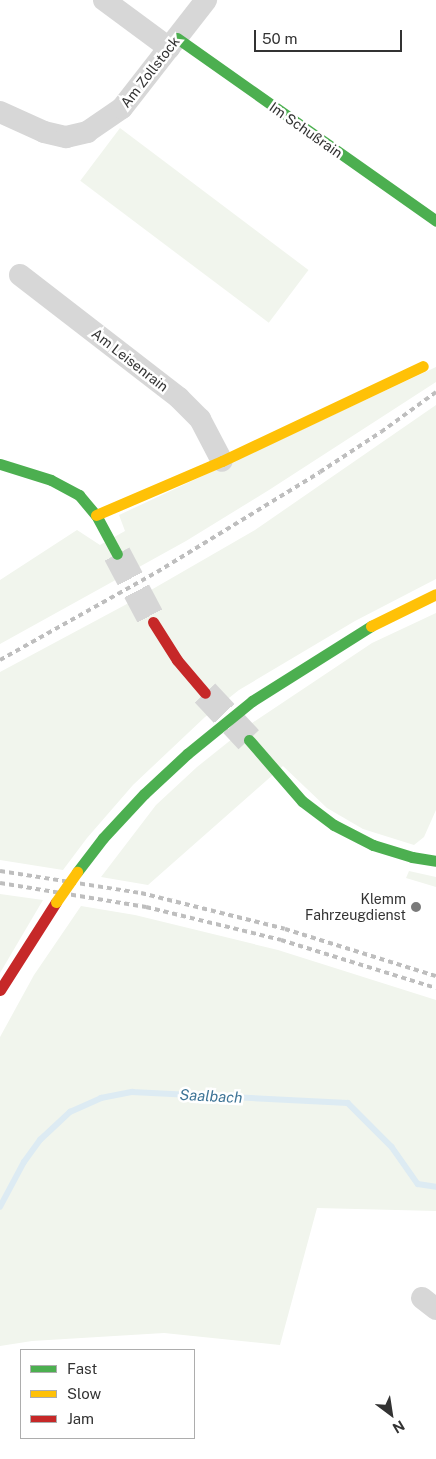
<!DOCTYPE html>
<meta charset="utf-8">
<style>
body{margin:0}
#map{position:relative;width:436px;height:1459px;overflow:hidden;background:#fff;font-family:"Public Sans",sans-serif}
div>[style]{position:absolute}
.green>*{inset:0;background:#f1f5ed;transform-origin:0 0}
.stream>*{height:5.5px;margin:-2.75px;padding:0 2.75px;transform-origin:2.75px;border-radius:2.75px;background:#ddebf3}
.secondary-tunnel>*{height:28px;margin-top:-14px;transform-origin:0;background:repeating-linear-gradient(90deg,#d6d6d6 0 28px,transparent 0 42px)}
.street>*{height:22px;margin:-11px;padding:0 11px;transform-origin:11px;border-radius:11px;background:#d7d7d7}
.fast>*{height:11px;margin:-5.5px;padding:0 5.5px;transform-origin:5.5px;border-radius:5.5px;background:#4caf50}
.slow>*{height:11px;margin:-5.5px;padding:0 5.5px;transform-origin:5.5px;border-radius:5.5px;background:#ffc107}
.jam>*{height:11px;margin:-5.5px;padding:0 5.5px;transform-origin:5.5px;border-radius:5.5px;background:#c62828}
.rail>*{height:4px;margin-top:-2px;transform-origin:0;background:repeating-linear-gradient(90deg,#bebebe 0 5px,transparent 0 9px)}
.slow-bridge>*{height:11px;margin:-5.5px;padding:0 5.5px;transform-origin:5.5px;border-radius:5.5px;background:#ffc107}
.dots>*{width:14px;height:14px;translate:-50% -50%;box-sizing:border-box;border:2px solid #fff;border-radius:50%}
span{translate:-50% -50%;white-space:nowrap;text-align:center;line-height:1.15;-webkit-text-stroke:5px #fff;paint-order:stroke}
.street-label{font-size:14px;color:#333}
.poi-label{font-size:14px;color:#333}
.right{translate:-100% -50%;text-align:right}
.water-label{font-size:15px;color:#3f7597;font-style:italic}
.legend{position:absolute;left:20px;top:1349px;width:175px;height:90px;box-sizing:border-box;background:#fff;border:1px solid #adadad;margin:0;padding:6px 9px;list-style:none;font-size:15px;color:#333}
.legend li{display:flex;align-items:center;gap:10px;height:25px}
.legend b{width:25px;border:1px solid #adadad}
.north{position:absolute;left:366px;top:1389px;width:50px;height:50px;-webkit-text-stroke:4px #fff;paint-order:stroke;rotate:149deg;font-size:14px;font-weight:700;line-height:20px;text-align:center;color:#333}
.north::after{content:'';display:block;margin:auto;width:18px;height:22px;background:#333;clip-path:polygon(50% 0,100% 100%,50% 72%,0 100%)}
.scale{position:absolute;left:254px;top:30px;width:148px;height:22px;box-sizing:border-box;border:2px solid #333;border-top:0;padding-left:6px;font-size:15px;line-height:18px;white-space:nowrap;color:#333;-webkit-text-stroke:4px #fff;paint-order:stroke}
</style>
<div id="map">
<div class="green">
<div style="left:120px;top:128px;width:236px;height:66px;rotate:37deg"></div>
<div style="clip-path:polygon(436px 367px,436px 382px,269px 490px,186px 541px,0 644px,0 580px,77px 530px,100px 545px,125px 531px,119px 515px)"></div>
<div style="clip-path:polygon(436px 405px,436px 579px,355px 621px,239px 690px,205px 717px,133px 785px,87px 838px,63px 870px,0 860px,0 672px,125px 605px,255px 530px)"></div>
<div style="clip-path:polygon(436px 613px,436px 810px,424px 837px,414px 845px,363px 829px,327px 808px,283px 766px,148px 885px,101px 877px,156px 805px,197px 767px,252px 723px,372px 643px)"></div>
<div style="clip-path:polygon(409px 871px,436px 877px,436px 887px,406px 878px)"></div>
<div style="clip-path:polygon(0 894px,43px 900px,0 973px)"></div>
<div style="clip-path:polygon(81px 906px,135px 915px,278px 950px,436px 1000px,436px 1211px,317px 1208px,280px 1345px,164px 1333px,32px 1341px,0 1346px,0 1037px,34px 975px)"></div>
</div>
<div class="stream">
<div style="left:0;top:1207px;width:51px;rotate:-61.9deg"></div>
<div style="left:24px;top:1162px;width:27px;rotate:-54deg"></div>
<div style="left:40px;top:1140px;width:41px;rotate:-43deg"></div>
<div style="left:70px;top:1112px;width:34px;rotate:-24deg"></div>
<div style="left:101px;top:1098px;width:32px;rotate:-11deg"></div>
<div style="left:132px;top:1092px;width:216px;rotate:2.9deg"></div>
<div style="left:348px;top:1103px;width:62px;rotate:45deg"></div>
<div style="left:392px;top:1147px;width:45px;rotate:54.9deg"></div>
<div style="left:418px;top:1184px;width:18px;rotate:9deg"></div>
</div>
<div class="secondary-tunnel">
<div style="left:117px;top:554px;width:77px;rotate:62.1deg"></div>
<div style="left:205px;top:693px;width:64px;rotate:46.9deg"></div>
</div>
<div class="street">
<div style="left:104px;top:0;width:81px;rotate:36.4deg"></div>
<div style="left:0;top:112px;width:48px;rotate:24.4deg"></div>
<div style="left:44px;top:132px;width:23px;rotate:13deg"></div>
<div style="left:66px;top:137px;width:22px;rotate:-13deg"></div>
<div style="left:87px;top:132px;width:42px;rotate:-34.4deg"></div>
<div style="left:122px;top:108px;width:137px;rotate:-52.1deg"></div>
<div style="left:20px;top:275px;width:201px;rotate:37.7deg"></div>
<div style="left:179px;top:398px;width:30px;rotate:45deg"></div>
<div style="left:200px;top:419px;width:47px;rotate:62.4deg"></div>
<div style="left:422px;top:1298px;width:18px;rotate:38deg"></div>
</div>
<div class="fast">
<div style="left:177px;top:38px;width:317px;rotate:35.2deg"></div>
<div style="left:0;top:464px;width:53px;rotate:17.4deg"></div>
<div style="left:51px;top:480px;width:32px;rotate:28deg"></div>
<div style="left:79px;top:495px;width:26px;rotate:50deg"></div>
<div style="left:96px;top:515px;width:44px;rotate:61.7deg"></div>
<div style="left:249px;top:740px;width:81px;rotate:49deg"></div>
<div style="left:302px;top:801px;width:40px;rotate:37deg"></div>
<div style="left:334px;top:825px;width:44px;rotate:27.1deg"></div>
<div style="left:373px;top:845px;width:41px;rotate:17.1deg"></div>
<div style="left:412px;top:857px;width:24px;rotate:9deg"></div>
<div style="left:77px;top:872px;width:43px;rotate:-52.6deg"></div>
<div style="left:103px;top:838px;width:60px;rotate:-47deg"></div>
<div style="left:144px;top:794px;width:59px;rotate:-42.9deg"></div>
<div style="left:187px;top:754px;width:84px;rotate:-39.2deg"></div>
<div style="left:252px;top:701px;width:141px;rotate:-32.2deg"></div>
</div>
<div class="slow">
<div style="left:96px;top:515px;width:137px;rotate:-23.2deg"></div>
<div style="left:222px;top:461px;width:222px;rotate:-25.3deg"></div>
<div style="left:371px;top:626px;width:72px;rotate:-26.2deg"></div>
</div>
<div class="jam">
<div style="left:153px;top:622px;width:45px;rotate:57.7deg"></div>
<div style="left:177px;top:660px;width:43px;rotate:49.7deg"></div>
<div style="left:0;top:990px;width:104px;rotate:-57.5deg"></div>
</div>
<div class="rail">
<div style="left:0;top:660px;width:180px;rotate:-29.3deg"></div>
<div style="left:157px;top:572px;width:191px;rotate:-31.5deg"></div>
<div style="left:320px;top:472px;width:73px;rotate:-33.3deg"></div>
<div style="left:381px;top:432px;width:68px;rotate:-36deg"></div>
<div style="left:0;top:871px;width:143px;rotate:8.9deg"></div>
<div style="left:141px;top:893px;width:148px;rotate:14deg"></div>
<div style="left:285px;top:929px;width:158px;rotate:17.3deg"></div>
<div style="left:0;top:883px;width:148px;rotate:9.3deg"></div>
<div style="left:146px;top:907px;width:139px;rotate:13.7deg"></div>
<div style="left:281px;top:940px;width:162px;rotate:17.2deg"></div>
</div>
<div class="slow-bridge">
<div style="left:56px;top:902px;width:37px;rotate:-55deg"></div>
</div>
<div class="dots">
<div style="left:416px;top:907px;background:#7a7a7a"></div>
</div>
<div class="street-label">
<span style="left:150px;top:72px;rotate:-52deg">Am Zollstock</span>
<span style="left:306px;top:130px;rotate:35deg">Im Schußrain</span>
<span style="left:130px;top:360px;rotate:38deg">Am Leisenrain</span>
</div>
<div class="poi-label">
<span class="right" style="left:406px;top:907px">Klemm<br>Fahrzeugdienst</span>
</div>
<div class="water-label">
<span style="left:211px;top:1096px;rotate:3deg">Saalbach</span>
</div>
<ul class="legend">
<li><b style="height:6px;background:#4caf50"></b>Fast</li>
<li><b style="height:6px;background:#ffc107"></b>Slow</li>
<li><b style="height:6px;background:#c62828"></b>Jam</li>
</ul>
<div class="north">N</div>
<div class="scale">50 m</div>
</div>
